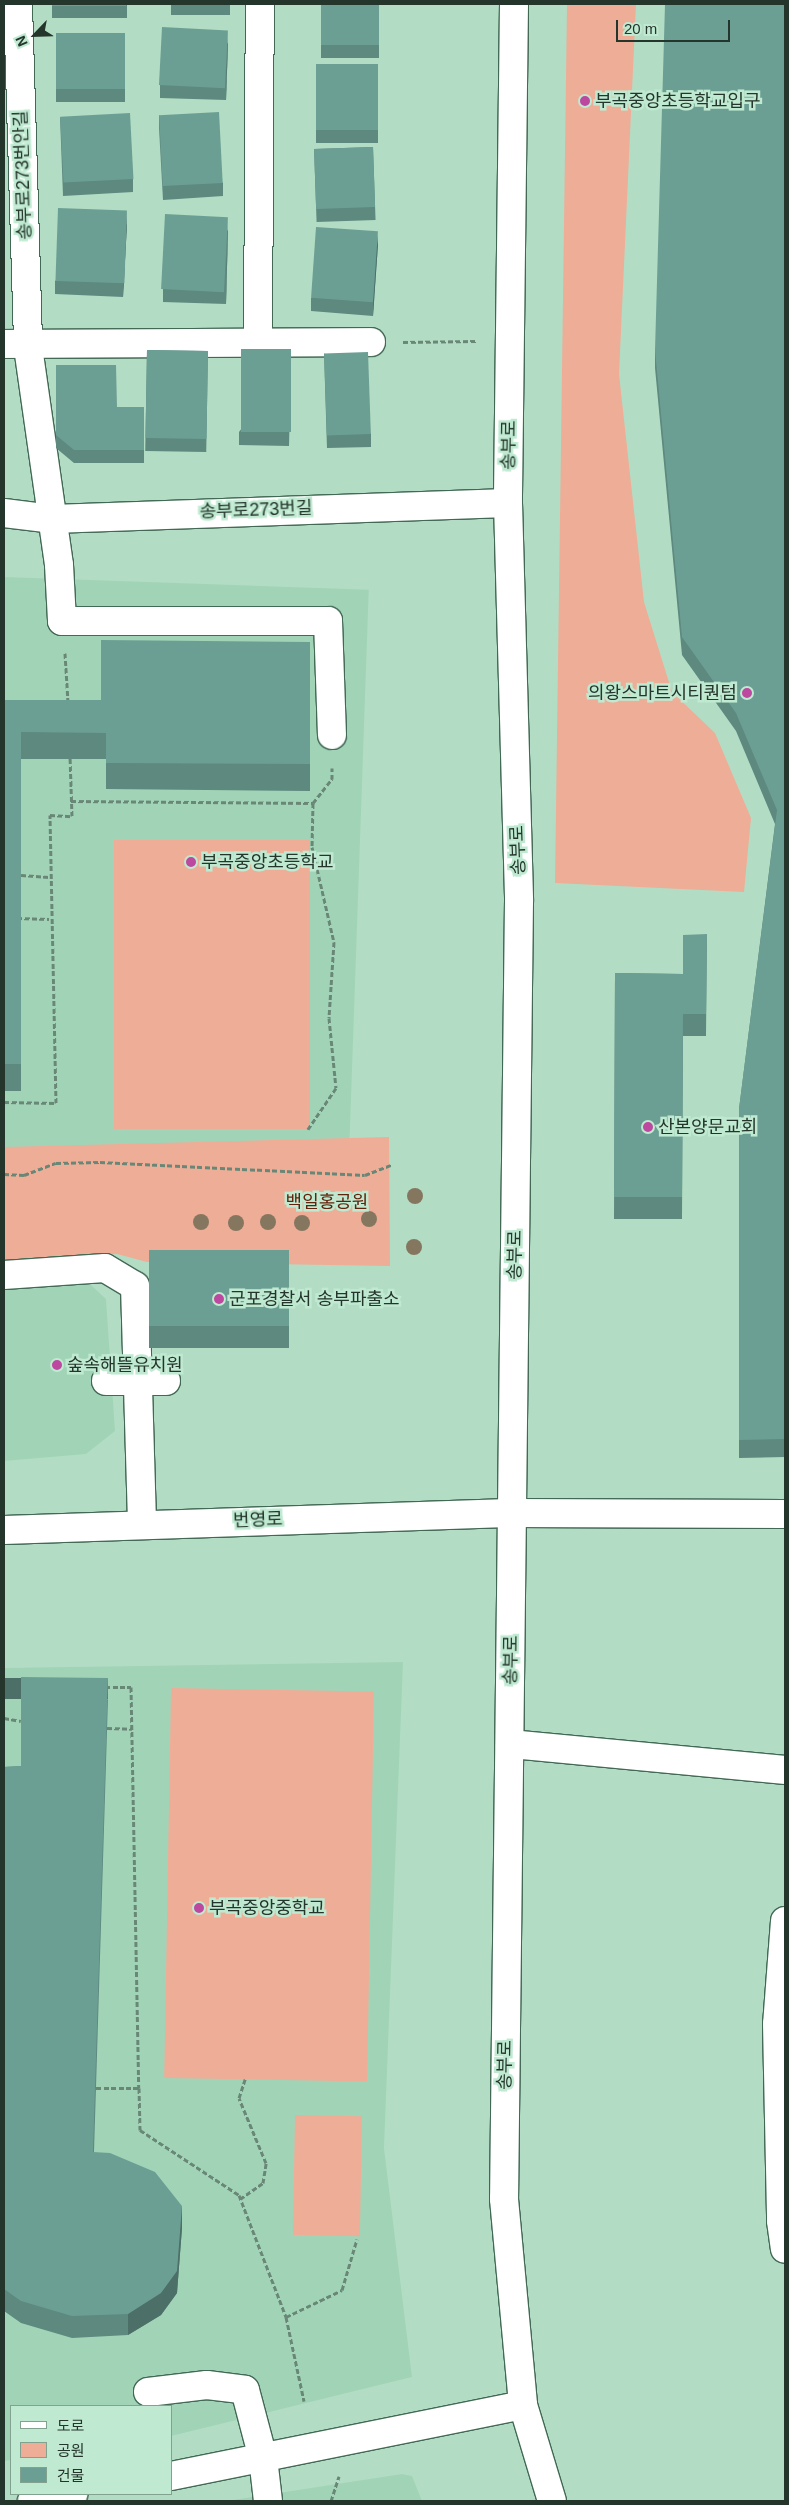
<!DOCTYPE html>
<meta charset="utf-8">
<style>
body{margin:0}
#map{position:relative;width:789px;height:2505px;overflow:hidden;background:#b2ddc4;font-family:Arial,"Noto Sans KR",sans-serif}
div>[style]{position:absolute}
.built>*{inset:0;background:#a1d4b7;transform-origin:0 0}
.green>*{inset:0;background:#eead97;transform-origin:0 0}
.path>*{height:3px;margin-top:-1.5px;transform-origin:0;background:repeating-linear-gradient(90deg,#698776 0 5px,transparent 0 7.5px)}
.roads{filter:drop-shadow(1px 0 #426954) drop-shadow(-1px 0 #426954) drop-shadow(0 1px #426954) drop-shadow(0 -1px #426954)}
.minor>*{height:28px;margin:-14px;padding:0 14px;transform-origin:14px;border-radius:14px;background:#fff}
.trees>*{width:16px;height:16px;margin:-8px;border-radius:50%;background:#85775f}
.wall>*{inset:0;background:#5d897f;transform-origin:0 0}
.shaded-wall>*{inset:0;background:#4c6f68;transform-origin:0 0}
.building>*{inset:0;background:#6c9f94;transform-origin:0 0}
.dots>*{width:14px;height:14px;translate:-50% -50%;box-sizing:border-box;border:2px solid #bfead1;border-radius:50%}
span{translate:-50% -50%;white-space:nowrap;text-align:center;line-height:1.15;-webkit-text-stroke:5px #bfead1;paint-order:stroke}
.poi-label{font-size:18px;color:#24352b}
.left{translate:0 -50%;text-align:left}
.right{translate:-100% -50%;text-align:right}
.street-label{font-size:18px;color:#24352b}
.park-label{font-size:18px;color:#61230c}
.frame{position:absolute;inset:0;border:5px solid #24352b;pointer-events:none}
.legend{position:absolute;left:10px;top:2405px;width:162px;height:90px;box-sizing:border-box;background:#bfead1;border:1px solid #81a28f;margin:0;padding:6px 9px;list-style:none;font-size:15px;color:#24352b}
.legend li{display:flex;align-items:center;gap:10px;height:25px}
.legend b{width:25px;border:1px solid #81a28f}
.north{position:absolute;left:10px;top:10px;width:50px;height:50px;-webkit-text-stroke:4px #bfead1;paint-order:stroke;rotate:246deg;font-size:14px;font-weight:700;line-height:20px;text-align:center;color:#24352b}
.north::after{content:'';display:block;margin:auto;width:18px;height:22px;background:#24352b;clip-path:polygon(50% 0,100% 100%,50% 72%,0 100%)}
.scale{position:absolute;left:616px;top:20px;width:114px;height:22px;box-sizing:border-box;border:2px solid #24352b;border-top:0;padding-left:6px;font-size:15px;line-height:18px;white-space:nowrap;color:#24352b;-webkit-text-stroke:4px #bfead1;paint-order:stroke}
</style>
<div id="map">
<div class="built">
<div style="left:4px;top:577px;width:365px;height:570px;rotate:2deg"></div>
<div style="clip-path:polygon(76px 1271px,106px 1299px,115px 1431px,86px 1454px,4px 1461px,4px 1277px)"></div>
<div style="clip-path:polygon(403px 1662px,384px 2148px,412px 2377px,171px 2436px,171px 2406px,11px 2406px,11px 2460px,4px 2461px,4px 1668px)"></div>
<div style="clip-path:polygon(402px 2474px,412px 2476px,422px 2501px,226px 2501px)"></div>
</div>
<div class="green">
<div style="clip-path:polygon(567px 4px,636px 4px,619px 374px,644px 602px,672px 692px,715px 733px,751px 818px,744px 892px,555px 883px)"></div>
<div style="left:310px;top:840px;width:289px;height:196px;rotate:90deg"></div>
<div style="clip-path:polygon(389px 1137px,390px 1266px,147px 1262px,117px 1254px,4px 1262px,4px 1147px)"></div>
<div style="left:171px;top:1688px;width:203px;height:390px;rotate:1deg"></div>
<div style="left:295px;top:2115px;width:67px;height:120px;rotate:1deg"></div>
</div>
<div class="path">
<div style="left:403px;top:342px;width:74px;rotate:-0.8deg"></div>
<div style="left:65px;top:653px;width:49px;rotate:86.5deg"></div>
<div style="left:71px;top:801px;width:242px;rotate:0.5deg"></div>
<div style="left:313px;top:803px;width:44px;rotate:91.3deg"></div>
<div style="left:312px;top:847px;width:98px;rotate:77deg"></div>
<div style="left:334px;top:942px;width:76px;rotate:93.8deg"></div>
<div style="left:329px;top:1018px;width:70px;rotate:84.3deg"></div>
<div style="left:336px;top:1088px;width:50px;rotate:124.3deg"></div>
<div style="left:313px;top:803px;width:31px;rotate:-52deg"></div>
<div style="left:332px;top:779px;width:11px;rotate:-90deg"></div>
<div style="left:21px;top:875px;width:28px;rotate:4deg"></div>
<div style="left:17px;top:918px;width:32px;rotate:2deg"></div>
<div style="left:4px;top:1102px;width:52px;rotate:1.1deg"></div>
<div style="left:56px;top:1103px;width:288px;rotate:-91.2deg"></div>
<div style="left:50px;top:815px;width:22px;rotate:3deg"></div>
<div style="left:72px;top:816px;width:60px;rotate:-91.9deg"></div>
<div style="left:4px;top:1174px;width:20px;rotate:3deg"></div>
<div style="left:24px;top:1175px;width:34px;rotate:-21deg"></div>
<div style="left:56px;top:1163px;width:44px;rotate:-1.3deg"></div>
<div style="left:100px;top:1162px;width:265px;rotate:2.8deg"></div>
<div style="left:365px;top:1175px;width:28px;rotate:-21deg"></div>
<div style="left:4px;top:1685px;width:20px"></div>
<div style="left:105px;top:1687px;width:26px"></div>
<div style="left:131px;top:1687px;width:401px;rotate:88.9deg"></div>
<div style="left:4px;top:1718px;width:17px;rotate:10deg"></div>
<div style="left:107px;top:1728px;width:25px;rotate:2deg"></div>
<div style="left:96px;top:2088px;width:43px"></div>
<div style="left:139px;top:2088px;width:42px;rotate:88.6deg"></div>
<div style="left:140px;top:2130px;width:118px;rotate:33.3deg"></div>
<div style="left:239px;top:2195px;width:131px;rotate:68.9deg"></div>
<div style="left:286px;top:2317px;width:86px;rotate:77.9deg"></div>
<div style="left:240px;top:2199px;width:28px;rotate:-35deg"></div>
<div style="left:263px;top:2183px;width:20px;rotate:-81deg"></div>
<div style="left:266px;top:2163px;width:70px;rotate:-112.6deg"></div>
<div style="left:239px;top:2098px;width:20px;rotate:-72deg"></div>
<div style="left:286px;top:2317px;width:62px;rotate:-25.7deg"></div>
<div style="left:342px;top:2290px;width:53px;rotate:-73.6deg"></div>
<div style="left:331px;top:2501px;width:26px;rotate:-72deg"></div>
</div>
<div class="roads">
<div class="minor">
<div style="left:18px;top:4px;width:343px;rotate:88.3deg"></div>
<div style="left:28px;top:347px;width:220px;rotate:81.9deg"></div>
<div style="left:59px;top:565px;width:56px;rotate:86.9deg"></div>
<div style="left:62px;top:621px;width:266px"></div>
<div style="left:328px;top:621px;width:114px;rotate:88deg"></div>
<div style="left:514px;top:4px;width:499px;rotate:90.7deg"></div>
<div style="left:508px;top:503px;width:398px;rotate:88.4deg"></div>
<div style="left:519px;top:901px;width:1298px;rotate:90.66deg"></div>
<div style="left:504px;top:2199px;width:207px;rotate:84.7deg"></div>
<div style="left:523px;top:2405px;width:100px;rotate:73.2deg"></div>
<div style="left:4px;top:344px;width:367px;rotate:-0.3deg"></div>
<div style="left:258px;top:345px;width:341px;rotate:-89.7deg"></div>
<div style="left:4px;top:513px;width:48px;rotate:7.1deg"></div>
<div style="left:52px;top:519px;width:456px;rotate:-2deg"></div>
<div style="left:4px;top:1275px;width:101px;rotate:-4deg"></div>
<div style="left:105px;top:1268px;width:35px;rotate:31deg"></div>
<div style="left:135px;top:1286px;width:237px;rotate:88.3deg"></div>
<div style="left:106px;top:1381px;width:60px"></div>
<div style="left:4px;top:1530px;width:508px;rotate:-1.92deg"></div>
<div style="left:512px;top:1513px;width:273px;rotate:0.2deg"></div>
<div style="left:510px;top:1744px;width:276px;rotate:5.4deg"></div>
<div style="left:785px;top:1921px;width:103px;rotate:94.4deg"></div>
<div style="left:777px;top:2024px;width:197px;rotate:88.8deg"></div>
<div style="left:781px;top:2221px;width:28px;rotate:82deg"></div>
<div style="left:148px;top:2392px;width:59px;rotate:-6.8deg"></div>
<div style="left:207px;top:2385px;width:38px;rotate:7deg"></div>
<div style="left:245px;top:2390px;width:70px;rotate:75.2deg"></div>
<div style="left:263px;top:2458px;width:43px;rotate:83.4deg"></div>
<div style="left:171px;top:2476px;width:359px;rotate:-11.4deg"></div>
<div style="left:32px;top:2501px;width:42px;rotate:-9.7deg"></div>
</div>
</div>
<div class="trees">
<div style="left:415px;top:1196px"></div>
<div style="left:369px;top:1219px"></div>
<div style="left:201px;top:1222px"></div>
<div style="left:268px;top:1222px"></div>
<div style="left:236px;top:1223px"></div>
<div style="left:302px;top:1223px"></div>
<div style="left:414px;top:1247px"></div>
</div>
<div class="wall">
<div style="left:52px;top:4px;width:75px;height:14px"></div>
<div style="left:171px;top:4px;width:59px;height:11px"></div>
<div style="left:321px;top:4px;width:58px;height:54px"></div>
<div style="clip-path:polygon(785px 4px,785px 1457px,739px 1458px,739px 1109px,775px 824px,736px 731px,682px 655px,655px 368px,655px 350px)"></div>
<div style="left:125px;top:33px;width:69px;height:69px;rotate:90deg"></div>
<div style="clip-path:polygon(228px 43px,226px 100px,160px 98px,160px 85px)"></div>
<div style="left:316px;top:64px;width:62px;height:79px"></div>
<div style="clip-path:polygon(159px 115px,223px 183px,223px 196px,163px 200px,159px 128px)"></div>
<div style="clip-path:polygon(60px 117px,133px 179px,133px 192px,63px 196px)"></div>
<div style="left:373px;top:147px;width:73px;height:59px;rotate:88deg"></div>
<div style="clip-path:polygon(127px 224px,123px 297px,55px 294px,55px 281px)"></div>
<div style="clip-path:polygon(228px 230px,226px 304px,163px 302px,163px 289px)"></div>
<div style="clip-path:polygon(378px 244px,373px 316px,311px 311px,311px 298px)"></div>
<div style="left:147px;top:350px;width:61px;height:101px;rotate:1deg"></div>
<div style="clip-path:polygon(324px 353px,371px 434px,371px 447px,327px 448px)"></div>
<div style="clip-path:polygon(291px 362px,289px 446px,239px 445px,239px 432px)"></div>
<div style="clip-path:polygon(56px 365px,117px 407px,144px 407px,144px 463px,74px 463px,56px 448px)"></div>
<div style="clip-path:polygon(310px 642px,310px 791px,106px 789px,106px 759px,21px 759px,21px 1091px,4px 1091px,4px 700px,101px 700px)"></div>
<div style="clip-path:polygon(707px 934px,706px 1036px,683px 1036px,682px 1219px,614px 1219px,615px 973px,683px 974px)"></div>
<div style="left:149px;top:1250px;width:140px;height:98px"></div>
<div style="clip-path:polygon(108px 1699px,94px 2152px,182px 2228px,177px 2293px,161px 2315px,128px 2335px,72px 2338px,21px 2323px,4px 2311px,4px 1767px,21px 1766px)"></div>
</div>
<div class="shaded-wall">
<div style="clip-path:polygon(228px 30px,228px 43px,226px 100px,226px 88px)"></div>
<div style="clip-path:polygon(127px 211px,127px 224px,123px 297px,123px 284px)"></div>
<div style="clip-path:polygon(228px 217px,228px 230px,226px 304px,226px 291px)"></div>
<div style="clip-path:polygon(378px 231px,378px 244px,373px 316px,373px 303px)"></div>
<div style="left:108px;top:1678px;width:21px;height:474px;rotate:90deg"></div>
<div style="clip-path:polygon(182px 2206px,182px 2228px,177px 2293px,161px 2315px,128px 2335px,128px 2314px)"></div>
</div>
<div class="building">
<div style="left:52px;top:4px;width:74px;height:2px"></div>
<div style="left:321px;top:4px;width:58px;height:41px"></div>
<div style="clip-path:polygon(665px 4px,785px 4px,785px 1439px,739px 1440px,739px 1109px,777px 810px,736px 713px,682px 637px,655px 350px)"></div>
<div style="left:162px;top:27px;width:66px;height:58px;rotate:3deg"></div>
<div style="left:125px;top:33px;width:56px;height:69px;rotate:90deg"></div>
<div style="left:316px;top:64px;width:62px;height:66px"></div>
<div style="left:219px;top:112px;width:71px;height:60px;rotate:87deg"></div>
<div style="left:130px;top:113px;width:66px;height:70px;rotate:87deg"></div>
<div style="left:373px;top:147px;width:60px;height:59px;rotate:88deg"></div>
<div style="left:58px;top:208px;width:69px;height:73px;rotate:2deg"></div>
<div style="left:165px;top:214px;width:63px;height:75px;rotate:3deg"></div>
<div style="left:316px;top:227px;width:62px;height:71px;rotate:4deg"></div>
<div style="left:241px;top:349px;width:50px;height:83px"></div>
<div style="left:147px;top:350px;width:61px;height:88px;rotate:1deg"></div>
<div style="left:368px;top:352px;width:82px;height:44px;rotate:88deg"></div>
<div style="clip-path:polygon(56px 365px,116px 365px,117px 407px,144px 407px,144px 450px,74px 450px,56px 435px)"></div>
<div style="clip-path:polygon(101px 640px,310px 642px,310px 764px,106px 763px,106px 733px,21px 732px,21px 1064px,4px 1064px,4px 700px,101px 700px)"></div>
<div style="clip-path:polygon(707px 934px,706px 1014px,683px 1014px,682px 1197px,614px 1197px,615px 973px,683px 974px,683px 935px)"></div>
<div style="left:149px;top:1250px;width:140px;height:76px"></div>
<div style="clip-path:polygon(21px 1677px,108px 1678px,93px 2152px,110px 2153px,155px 2172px,182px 2206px,177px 2271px,161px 2293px,128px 2314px,72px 2316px,21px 2301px,4px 2289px,4px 1767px,21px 1766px)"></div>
</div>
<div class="dots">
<div style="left:585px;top:101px;background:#bd489f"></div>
<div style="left:747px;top:693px;background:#bd489f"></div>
<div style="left:191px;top:862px;background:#bd489f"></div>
<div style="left:648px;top:1127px;background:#bd489f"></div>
<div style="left:219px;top:1299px;background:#bd489f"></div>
<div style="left:57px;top:1365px;background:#bd489f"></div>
<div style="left:199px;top:1908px;background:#bd489f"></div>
</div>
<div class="poi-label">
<span class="left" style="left:595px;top:101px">부곡중앙초등학교입구</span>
<span class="right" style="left:737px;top:693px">의왕스마트시티퀀텀</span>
<span class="left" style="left:201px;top:862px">부곡중앙초등학교</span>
<span class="left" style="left:658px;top:1127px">산본양문교회</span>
<span class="left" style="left:229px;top:1299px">군포경찰서 송부파출소</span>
<span class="left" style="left:67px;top:1365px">숲속해뜰유치원</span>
<span class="left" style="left:209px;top:1908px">부곡중앙중학교</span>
</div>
<div class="street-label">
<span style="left:23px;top:175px;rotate:-92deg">송부로273번안길</span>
<span style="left:509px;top:445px;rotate:-89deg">송부로</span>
<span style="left:256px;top:510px;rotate:-2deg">송부로273번길</span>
<span style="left:518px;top:850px;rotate:-92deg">송부로</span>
<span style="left:515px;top:1255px;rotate:-89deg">송부로</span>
<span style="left:258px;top:1520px;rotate:-2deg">번영로</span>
<span style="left:511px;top:1660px;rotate:-89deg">송부로</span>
<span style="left:505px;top:2065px;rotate:-89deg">송부로</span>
</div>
<div class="park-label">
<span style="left:327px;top:1202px">백일홍공원</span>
</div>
<div class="frame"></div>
<ul class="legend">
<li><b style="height:6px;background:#fff"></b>도로</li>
<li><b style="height:14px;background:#eead97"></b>공원</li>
<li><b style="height:14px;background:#6c9f94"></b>건물</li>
</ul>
<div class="north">N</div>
<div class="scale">20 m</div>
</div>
